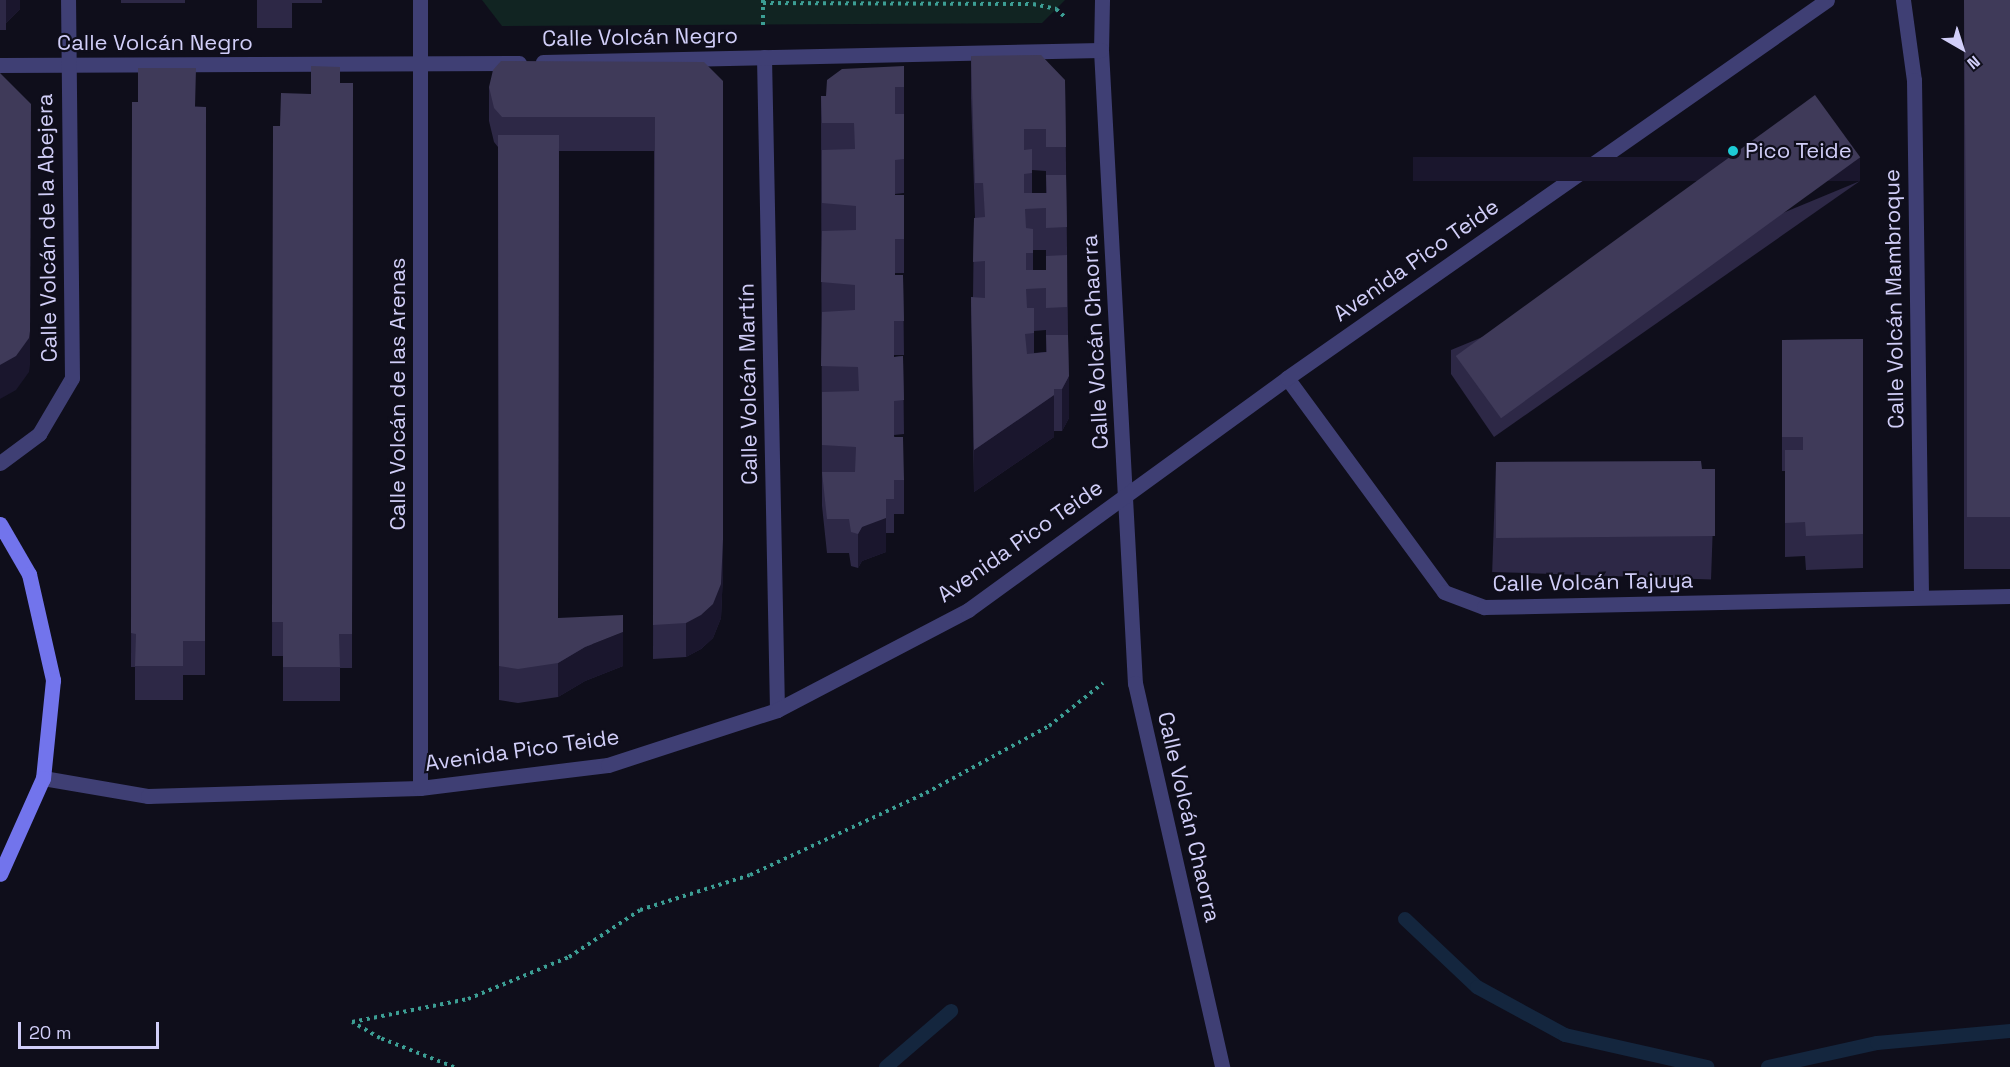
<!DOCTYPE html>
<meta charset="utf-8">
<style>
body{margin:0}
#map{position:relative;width:2010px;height:1067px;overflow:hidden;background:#0f0e1b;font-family:"Space Grotesk",sans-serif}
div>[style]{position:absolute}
.green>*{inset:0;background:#112422}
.stream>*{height:14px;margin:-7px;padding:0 7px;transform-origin:7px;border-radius:7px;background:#14263e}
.path>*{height:4px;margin-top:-2px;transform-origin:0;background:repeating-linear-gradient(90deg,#3c9e94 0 3px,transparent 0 7.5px)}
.street>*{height:15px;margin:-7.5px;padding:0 7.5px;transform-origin:7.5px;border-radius:7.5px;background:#3f3f74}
.secondary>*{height:15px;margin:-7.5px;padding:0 7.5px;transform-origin:7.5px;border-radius:7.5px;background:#7274ec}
.wall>*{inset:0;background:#2d2846;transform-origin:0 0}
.shaded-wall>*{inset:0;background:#1a162d;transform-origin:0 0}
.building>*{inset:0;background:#3f3a59;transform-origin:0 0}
.dots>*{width:16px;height:16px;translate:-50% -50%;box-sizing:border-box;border:3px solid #0f0e1b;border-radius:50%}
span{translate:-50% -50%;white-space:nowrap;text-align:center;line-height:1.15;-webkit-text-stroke:4.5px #0f0e1b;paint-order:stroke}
.street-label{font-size:22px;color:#d1cef8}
.poi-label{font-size:22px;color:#d1cef8}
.left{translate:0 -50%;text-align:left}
.north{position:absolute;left:1932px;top:18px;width:60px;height:60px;-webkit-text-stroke:4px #0f0e1b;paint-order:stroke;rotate:141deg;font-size:16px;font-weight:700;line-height:24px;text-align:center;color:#d1cef8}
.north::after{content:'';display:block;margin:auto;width:21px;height:27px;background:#d1cef8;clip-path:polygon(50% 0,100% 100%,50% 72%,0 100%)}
.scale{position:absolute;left:18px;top:1022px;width:141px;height:27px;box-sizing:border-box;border:3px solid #d1cef8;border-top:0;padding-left:8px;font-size:18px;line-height:21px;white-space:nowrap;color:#d1cef8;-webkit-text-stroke:4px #0f0e1b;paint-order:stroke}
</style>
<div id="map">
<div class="green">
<div style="clip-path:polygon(482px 0,1065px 0,1042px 23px,502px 26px)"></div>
</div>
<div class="stream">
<div style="left:1405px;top:919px;width:99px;rotate:43.4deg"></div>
<div style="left:1477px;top:987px;width:100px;rotate:28.6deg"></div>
<div style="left:1565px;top:1035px;width:146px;rotate:12.7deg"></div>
<div style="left:886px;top:1067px;width:86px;rotate:-40.7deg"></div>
<div style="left:1768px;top:1067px;width:112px;rotate:-12.4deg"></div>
<div style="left:1877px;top:1043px;width:134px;rotate:-5.2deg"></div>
</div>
<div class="path">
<div style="left:763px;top:0;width:26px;rotate:90deg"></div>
<div style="left:763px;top:3px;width:270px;rotate:0.2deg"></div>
<div style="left:1033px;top:4px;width:24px;rotate:12deg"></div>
<div style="left:1056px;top:9px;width:12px;rotate:42deg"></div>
<div style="left:454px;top:1067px;width:79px;rotate:-158.6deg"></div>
<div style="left:380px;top:1038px;width:32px;rotate:-150deg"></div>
<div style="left:352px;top:1022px;width:118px;rotate:-11.2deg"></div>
<div style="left:468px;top:999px;width:109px;rotate:-22.6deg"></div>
<div style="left:569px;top:957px;width:85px;rotate:-33.5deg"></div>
<div style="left:640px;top:910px;width:115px;rotate:-17.7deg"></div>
<div style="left:750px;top:875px;width:194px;rotate:-25deg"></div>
<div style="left:926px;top:793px;width:140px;rotate:-28.6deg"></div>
<div style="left:1049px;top:726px;width:69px;rotate:-38.5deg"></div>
</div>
<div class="street">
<div style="left:1102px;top:0;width:50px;rotate:91.1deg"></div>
<div style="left:1101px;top:50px;width:634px;rotate:86.93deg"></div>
<div style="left:1135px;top:683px;width:394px;rotate:77.2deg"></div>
<div style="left:1903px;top:0;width:81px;rotate:82.2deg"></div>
<div style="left:1914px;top:80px;width:517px;rotate:89.22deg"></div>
<div style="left:764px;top:57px;width:653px;rotate:88.86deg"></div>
<div style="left:543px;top:62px;width:558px;rotate:-1.23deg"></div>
<div style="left:0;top:65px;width:519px;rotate:-0.22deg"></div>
<div style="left:1287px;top:378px;width:265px;rotate:53.7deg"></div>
<div style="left:1444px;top:592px;width:43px;rotate:20.6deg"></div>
<div style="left:1484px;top:607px;width:526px;rotate:-1.2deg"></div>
<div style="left:0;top:463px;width:49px;rotate:-36.6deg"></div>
<div style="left:39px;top:434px;width:65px;rotate:-59.5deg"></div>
<div style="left:72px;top:378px;width:378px;rotate:-90.6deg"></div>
<div style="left:43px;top:778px;width:107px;rotate:9.7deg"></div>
<div style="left:148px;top:796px;width:272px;rotate:-1.7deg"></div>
<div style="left:420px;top:788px;width:189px;rotate:-7deg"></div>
<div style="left:608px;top:765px;width:178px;rotate:-18deg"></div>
<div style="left:777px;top:710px;width:216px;rotate:-27.6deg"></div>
<div style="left:968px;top:610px;width:394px;rotate:-36deg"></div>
<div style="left:1287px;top:378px;width:659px;rotate:-34.99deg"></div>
<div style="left:420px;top:788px;width:788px;rotate:-90deg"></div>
</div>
<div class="secondary">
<div style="left:0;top:524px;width:58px;rotate:59.9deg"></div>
<div style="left:29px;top:574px;width:109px;rotate:77.2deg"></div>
<div style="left:53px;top:680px;width:99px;rotate:95.8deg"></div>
<div style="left:43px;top:778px;width:105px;rotate:114.1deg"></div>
</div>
<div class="wall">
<div style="clip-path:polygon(0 0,20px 0,20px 9px,6px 23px,6px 30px,0 30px)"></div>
<div style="left:121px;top:0;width:64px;height:3px"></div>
<div style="clip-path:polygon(257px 0,322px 0,322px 3px,292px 3px,292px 28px,257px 28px)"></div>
<div style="left:1964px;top:0;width:46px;height:569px"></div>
<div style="clip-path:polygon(evenodd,971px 56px,1065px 80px,1069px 418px,1062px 431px,1054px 431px,1054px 437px,974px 492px,971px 297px,973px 297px,974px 218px,975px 218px,971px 98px,971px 56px,1032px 170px,1046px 171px,1046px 193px,1032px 193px,1032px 170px,971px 56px,1033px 250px,1046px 250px,1046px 270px,1033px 270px,1033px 250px,971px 56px,1046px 330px,1046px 352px,1034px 353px,1034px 331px,1046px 330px)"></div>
<div style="clip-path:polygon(704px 62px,723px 573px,721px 618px,713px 638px,701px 649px,686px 657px,653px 659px,654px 151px,559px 151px,558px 618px,623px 666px,585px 681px,558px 697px,518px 703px,499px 700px,498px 147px,494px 142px,489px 121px,489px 87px)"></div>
<div style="clip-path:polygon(904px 66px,904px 193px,895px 194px,895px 195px,904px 195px,904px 273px,895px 273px,895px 275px,903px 275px,904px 355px,894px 355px,894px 357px,903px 356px,904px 434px,894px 435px,904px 480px,904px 514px,894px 514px,894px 533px,886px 533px,886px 552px,862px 561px,858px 568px,851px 566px,849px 553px,827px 553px,822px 506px,821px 96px,826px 96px)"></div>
<div style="clip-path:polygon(340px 83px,353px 83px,352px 668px,340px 668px,340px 701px,283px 701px,283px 656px,272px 656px,273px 126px,280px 126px,311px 94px)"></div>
<div style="clip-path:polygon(132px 102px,206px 107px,205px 675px,183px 675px,183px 700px,135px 700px,135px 667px,131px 667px)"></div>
<div style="clip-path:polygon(1860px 181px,1494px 437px,1451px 374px,1451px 350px)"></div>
<div style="clip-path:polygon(1863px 339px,1863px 568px,1806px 570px,1805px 556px,1785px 557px,1785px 471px,1782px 471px,1782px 340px)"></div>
<div style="left:1496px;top:462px;width:219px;height:110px;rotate:2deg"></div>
</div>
<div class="shaded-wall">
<div style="clip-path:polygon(6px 0,20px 0,20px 9px,6px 23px)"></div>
<div style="clip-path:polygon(723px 81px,723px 573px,721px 618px,713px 638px,701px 649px,686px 657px,686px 623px)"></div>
<div style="clip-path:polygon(31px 104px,30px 365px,29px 372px,16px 390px,0 399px,0 365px)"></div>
<div style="left:1860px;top:157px;width:24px;height:447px;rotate:90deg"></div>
<div style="clip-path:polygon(1069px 376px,1069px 418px,1062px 431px,1062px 389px)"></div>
<div style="clip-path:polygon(1054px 395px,1054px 437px,974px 492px,974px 450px)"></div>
<div style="clip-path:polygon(886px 499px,886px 552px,862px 561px,858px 568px,858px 534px,862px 527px)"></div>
<div style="clip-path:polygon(623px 632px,623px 666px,585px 681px,558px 697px,558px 663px,585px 647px)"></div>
</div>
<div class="building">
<div style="clip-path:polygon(1964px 0,2010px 0,2010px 352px,1967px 352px,1967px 362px)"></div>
<div style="clip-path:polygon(1041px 55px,1065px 80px,1066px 147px,1046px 147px,1046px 129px,1024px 129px,1024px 150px,1032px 149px,1032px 173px,1024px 174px,1024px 193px,1047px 193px,1046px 175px,1066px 175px,1067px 227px,1046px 228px,1046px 208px,1025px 209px,1026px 228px,1033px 229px,1033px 253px,1026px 253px,1026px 270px,1046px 270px,1046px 256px,1067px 255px,1067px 307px,1046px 308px,1046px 288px,1026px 289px,1027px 308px,1034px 308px,1034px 333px,1025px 334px,1027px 354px,1047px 352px,1046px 335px,1068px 335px,1069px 376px,1062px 389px,1054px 389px,1054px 395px,974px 450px,971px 297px,985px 298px,985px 261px,973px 262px,974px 218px,985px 217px,983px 183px,975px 183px,971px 56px)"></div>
<div style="clip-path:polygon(501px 61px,704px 62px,723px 81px,723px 539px,721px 584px,713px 604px,701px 615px,686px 623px,653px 625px,655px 117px,502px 117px,494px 108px,489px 87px,493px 70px)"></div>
<div style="clip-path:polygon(311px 66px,340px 67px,340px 83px,353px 83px,352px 634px,339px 634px,340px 667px,283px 667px,283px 622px,272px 622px,273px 126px,280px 126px,281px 93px,311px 94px)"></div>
<div style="clip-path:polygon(904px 66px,904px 87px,895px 87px,895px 114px,904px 114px,904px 159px,895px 160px,895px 195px,904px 195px,904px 239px,895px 239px,895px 275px,903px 275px,904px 321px,894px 321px,894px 357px,903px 356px,904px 400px,894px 401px,894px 437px,903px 437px,904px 480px,894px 480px,894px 499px,886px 499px,886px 518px,862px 527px,858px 534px,851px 532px,849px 519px,827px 519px,822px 472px,855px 472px,856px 447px,822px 445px,822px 392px,859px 391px,858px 367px,821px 366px,822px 312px,855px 310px,855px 285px,821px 282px,822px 231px,856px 230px,856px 206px,822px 203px,822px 150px,855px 149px,854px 123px,822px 123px,821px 96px,826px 96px,827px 80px,842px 69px)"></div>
<div style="clip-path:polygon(138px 68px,196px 68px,195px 107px,206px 107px,205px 641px,183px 641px,183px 666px,135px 666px,136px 634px,131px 633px,132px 102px,138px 102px)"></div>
<div style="clip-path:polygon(0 73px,31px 104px,30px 331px,29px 338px,16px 356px,0 365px)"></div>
<div style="left:1815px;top:95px;width:77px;height:444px;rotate:54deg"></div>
<div style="clip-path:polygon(498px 135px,559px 135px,558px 618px,623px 615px,623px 632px,585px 647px,558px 663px,518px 669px,499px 666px)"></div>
<div style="clip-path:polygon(1863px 339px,1863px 534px,1806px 536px,1805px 522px,1785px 523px,1785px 450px,1803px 450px,1803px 437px,1782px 437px,1782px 340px)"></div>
<div style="left:1967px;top:352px;width:43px;height:165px"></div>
<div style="clip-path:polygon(1701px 461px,1702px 469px,1715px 469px,1715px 536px,1496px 538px,1496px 462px)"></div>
</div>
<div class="dots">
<div style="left:1733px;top:151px;background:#1dcbd5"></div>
</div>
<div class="street-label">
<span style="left:640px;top:37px;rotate:-1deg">Calle Volcán Negro</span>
<span style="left:155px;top:43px">Calle Volcán Negro</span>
<span style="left:47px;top:228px;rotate:-91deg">Calle Volcán de la Abejera</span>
<span style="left:1416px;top:260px;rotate:-35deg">Avenida Pico Teide</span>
<span style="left:1894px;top:299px;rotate:-91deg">Calle Volcán Mambroque</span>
<span style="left:1095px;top:342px;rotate:-93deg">Calle Volcán Chaorra</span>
<span style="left:748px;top:384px;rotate:-91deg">Calle Volcán Martín</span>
<span style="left:398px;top:394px;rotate:-90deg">Calle Volcán de las Arenas</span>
<span style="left:1020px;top:541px;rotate:-35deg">Avenida Pico Teide</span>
<span style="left:1593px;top:582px;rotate:-1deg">Calle Volcán Tajuya</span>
<span style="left:522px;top:750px;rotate:-8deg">Avenida Pico Teide</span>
<span style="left:1189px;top:817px;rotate:77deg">Calle Volcán Chaorra</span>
</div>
<div class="poi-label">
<span class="left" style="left:1745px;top:151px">Pico Teide</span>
</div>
<div class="north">N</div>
<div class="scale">20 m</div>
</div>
